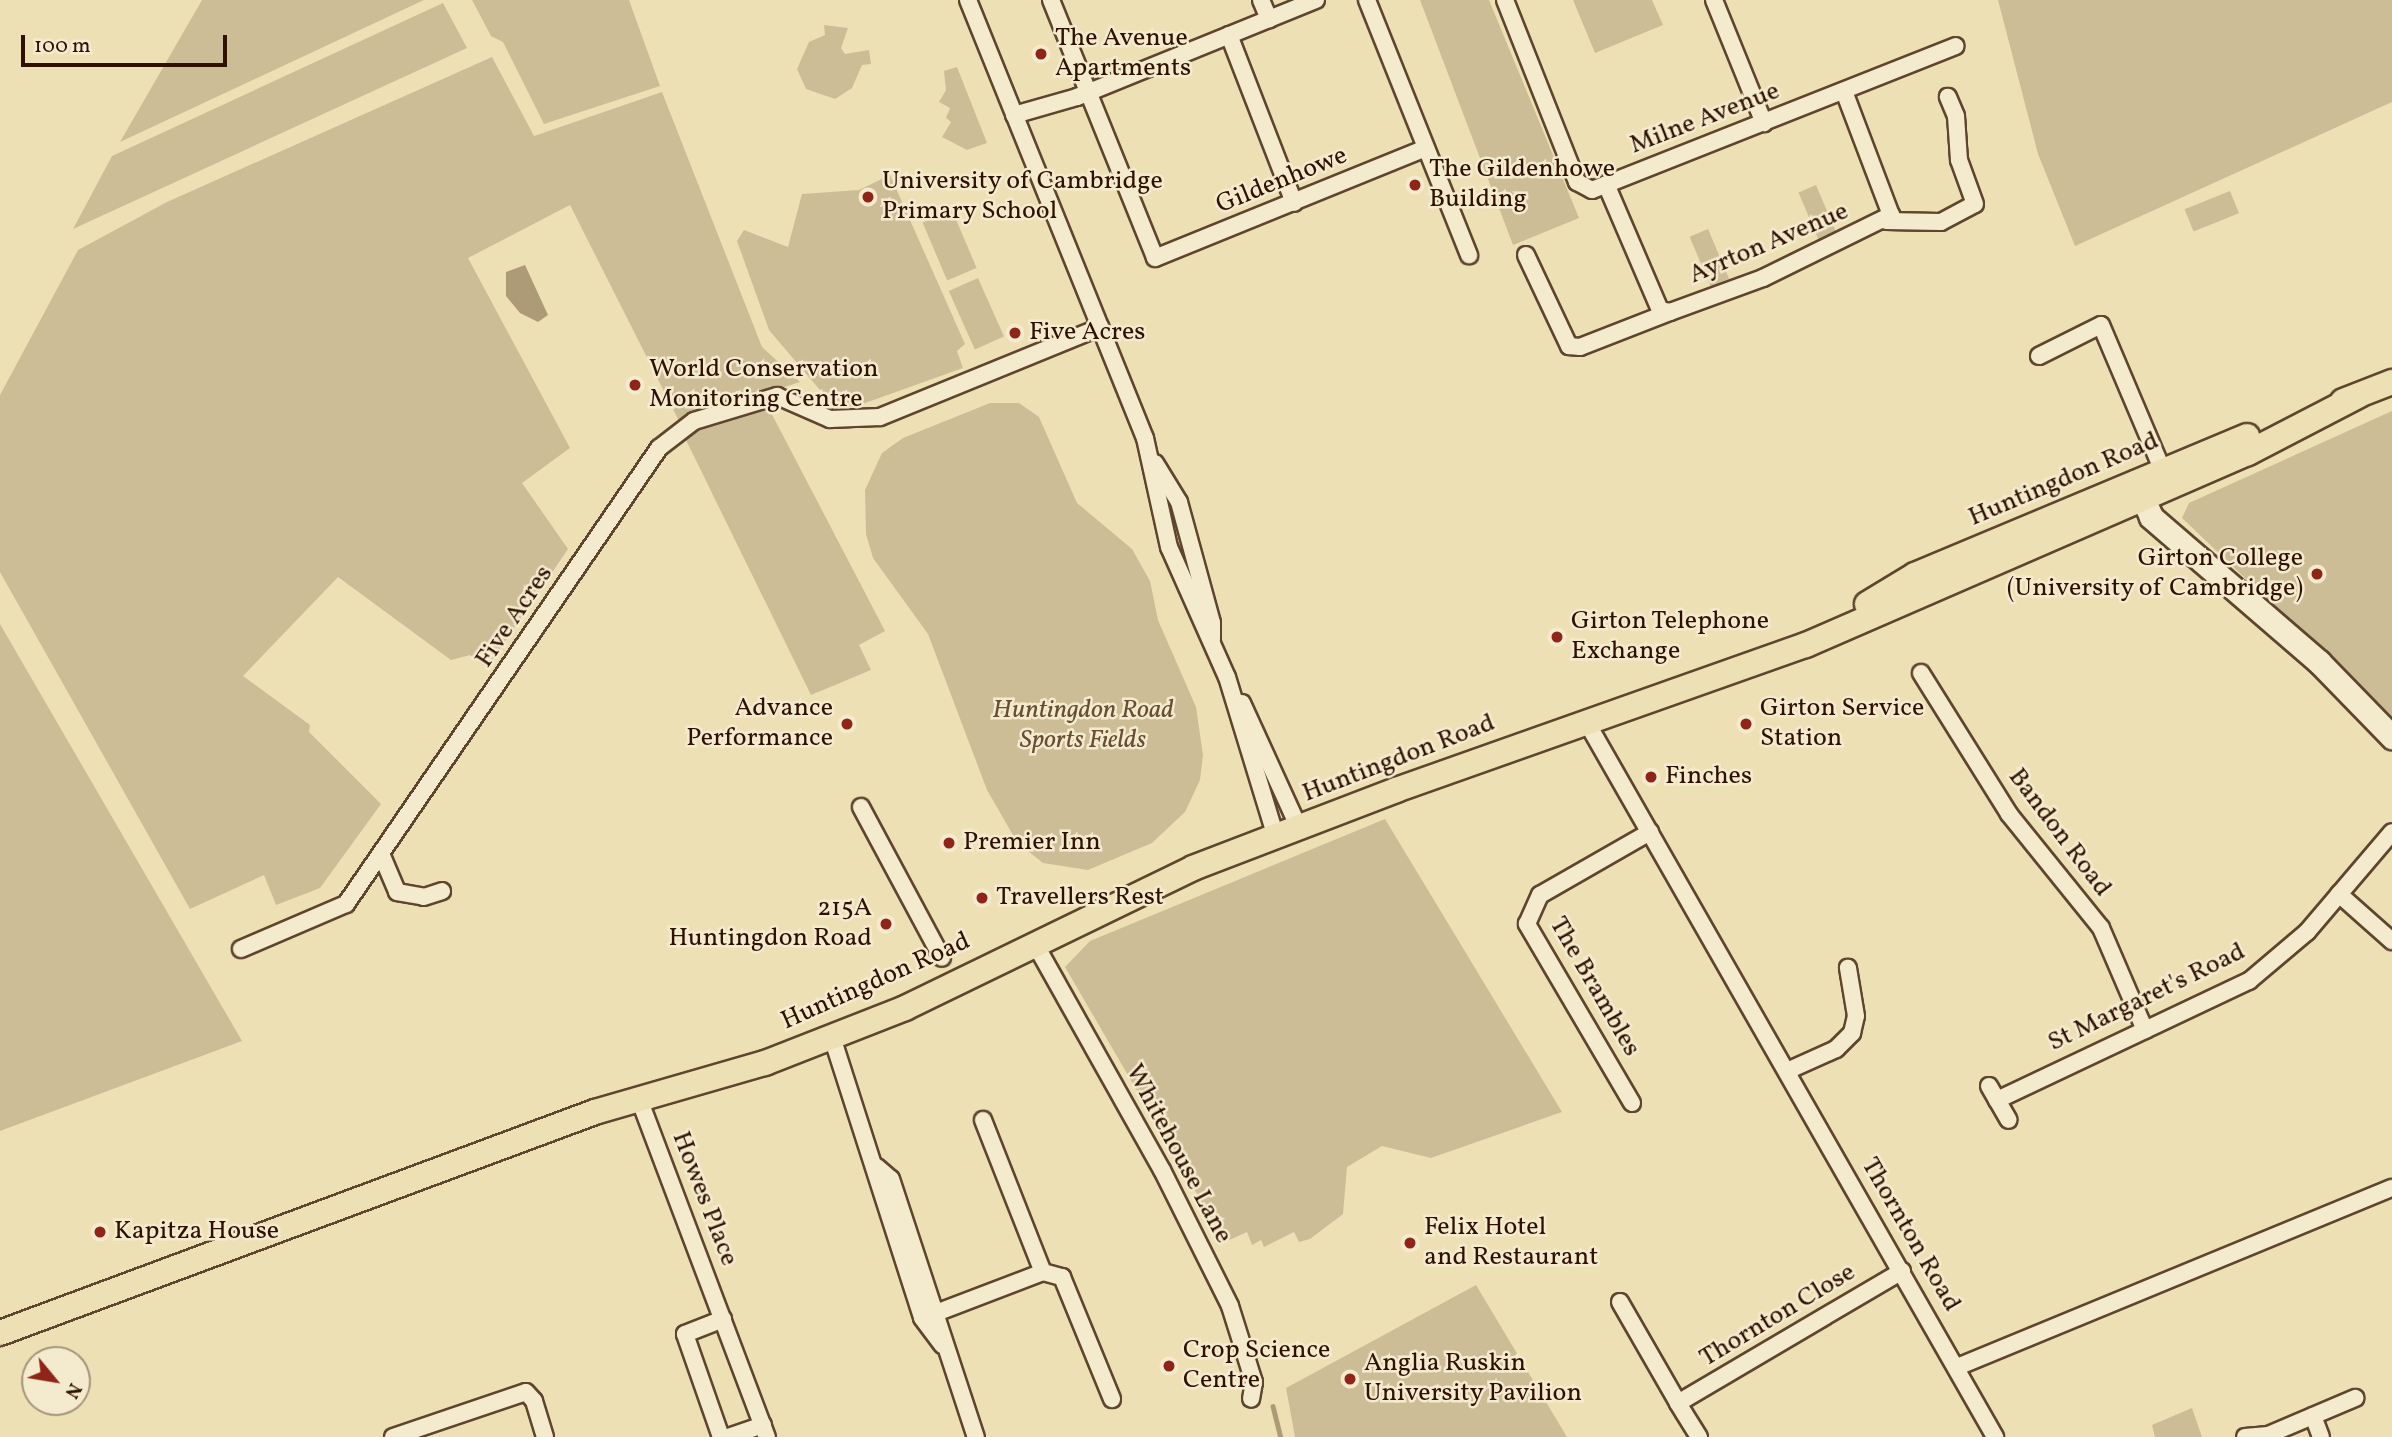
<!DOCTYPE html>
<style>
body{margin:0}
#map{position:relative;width:2392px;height:1437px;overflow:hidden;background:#eee0b5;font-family:Vollkorn,serif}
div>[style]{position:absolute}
.green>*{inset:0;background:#cdbd96;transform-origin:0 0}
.water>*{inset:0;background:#ad9a77}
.stream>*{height:4.5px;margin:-2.25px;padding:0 2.25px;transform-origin:2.25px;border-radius:2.25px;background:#ad9a77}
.roads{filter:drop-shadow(2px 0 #5e452d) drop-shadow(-2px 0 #5e452d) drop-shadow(0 2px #5e452d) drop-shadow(0 -2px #5e452d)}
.street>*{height:16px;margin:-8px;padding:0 8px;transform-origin:8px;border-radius:8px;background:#f4ebcf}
.secondary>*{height:23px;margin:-11.5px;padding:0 11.5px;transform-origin:11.5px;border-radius:11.5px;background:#f4ebcf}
.primary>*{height:24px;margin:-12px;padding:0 12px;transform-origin:12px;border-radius:12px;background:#eee0b5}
.dots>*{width:19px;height:19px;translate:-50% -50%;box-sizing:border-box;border:4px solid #f4ebcf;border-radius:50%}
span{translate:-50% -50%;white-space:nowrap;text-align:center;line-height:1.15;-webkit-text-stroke:5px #f4ebcf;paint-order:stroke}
.poi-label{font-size:26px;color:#2e1100}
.left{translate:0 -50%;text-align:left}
.right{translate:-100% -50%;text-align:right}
.street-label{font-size:26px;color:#2e1100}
.park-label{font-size:26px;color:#664d34;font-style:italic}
.north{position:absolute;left:21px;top:1346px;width:70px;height:70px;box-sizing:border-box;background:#f4ebcf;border:2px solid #a5947c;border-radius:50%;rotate:120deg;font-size:19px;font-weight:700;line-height:28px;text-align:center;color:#2e1100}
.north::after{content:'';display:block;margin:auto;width:24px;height:32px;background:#8f2418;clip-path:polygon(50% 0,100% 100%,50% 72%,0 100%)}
.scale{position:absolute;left:21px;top:35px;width:206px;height:32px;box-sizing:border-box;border:4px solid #2e1100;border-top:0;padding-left:9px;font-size:21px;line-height:24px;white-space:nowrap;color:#2e1100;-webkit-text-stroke:5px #f4ebcf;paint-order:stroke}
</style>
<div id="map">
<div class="green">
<div style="clip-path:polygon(202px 0,424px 0,120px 142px)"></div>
<div style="clip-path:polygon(472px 0,629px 0,660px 86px,544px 124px,503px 42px,491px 36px)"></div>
<div style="clip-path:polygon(1420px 0,1489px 0,1579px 218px,1513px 245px)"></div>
<div style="clip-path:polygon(1573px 0,1652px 0,1663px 25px,1595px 53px)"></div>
<div style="clip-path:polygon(1998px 0,2392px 0,2392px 102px,2075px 246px,2038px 154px)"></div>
<div style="clip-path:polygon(443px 3px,467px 48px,73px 229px,112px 156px)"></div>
<div style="clip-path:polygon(824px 25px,848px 28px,841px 48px,845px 54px,869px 50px,871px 64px,862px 65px,852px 88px,835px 99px,806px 89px,797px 69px,809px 42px,825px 35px)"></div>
<div style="clip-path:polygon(492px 57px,534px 136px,662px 92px,762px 347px,800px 382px,679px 421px,570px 205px,468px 258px,570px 448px,522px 483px,568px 549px,487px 668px,470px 655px,451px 660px,338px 577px,243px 676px,310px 725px,309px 732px,381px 804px,320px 888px,276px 905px,264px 875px,190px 909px,0 572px,0 395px,78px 250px,167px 202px)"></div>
<div style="clip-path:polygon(957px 67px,987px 143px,967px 150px,942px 137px,951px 122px,946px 118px,950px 108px,939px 102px,946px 90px,944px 71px)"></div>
<div style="clip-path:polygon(890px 175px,965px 344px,957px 351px,963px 368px,854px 407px,831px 403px,769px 330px,737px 241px,744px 230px,788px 247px,802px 194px,859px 190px)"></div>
<div style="left:1816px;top:185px;width:54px;height:19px;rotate:67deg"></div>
<div style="left:2230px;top:191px;width:24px;height:49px;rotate:68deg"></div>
<div style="left:952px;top:210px;width:63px;height:32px;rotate:67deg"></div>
<div style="left:1708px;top:229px;width:54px;height:20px;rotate:67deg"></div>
<div style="left:978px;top:278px;width:64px;height:32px;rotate:66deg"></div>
<div style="clip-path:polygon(765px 401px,885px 631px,859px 645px,871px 670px,811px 695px,684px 436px,686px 429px)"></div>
<div style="clip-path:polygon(990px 403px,1019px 403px,1039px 417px,1077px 503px,1132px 549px,1150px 581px,1158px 620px,1196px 707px,1203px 755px,1200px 780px,1185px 812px,1152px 843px,1088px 870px,1043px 863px,1017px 842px,987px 790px,928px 634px,873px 558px,866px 534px,865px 490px,882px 453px,903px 438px)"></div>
<div style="clip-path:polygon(2392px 411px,2392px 718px,2182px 518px,2189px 503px)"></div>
<div style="clip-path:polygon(0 624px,242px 1041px,0 1131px)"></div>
<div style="clip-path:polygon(1385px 819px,1562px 1112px,1431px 1158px,1382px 1146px,1347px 1167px,1343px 1214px,1310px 1239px,1299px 1242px,1294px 1232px,1264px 1247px,1261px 1240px,1252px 1245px,1247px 1232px,1225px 1242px,1065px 967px,1090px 941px)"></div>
<div style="clip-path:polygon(1476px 1285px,1567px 1437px,1295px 1437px,1286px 1388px)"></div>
<div style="clip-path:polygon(2192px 1408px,2202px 1437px,2155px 1437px,2152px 1425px)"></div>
</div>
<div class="water">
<div style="clip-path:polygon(525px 265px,548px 315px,538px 322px,520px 313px,506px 296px,506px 272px)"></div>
</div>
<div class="stream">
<div style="left:1273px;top:1406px;width:32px;rotate:76deg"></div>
</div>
<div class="roads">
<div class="street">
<div style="left:968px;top:0;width:472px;rotate:68deg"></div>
<div style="left:1145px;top:438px;width:112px;rotate:77.6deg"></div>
<div style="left:1169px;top:547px;width:142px;rotate:66deg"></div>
<div style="left:1227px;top:677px;width:167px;rotate:73deg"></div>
<div style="left:1051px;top:0;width:278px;rotate:68deg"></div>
<div style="left:1155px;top:258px;width:292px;rotate:-22.1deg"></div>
<div style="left:1261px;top:0;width:21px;rotate:67deg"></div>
<div style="left:1367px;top:0;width:275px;rotate:68.2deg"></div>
<div style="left:1505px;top:0;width:196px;rotate:68.4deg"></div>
<div style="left:1577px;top:182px;width:17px;rotate:28deg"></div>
<div style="left:1592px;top:190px;width:391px;rotate:-21.6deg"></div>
<div style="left:1714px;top:0;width:133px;rotate:67.9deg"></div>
<div style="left:1229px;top:35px;width:180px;rotate:68.8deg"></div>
<div style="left:1014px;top:115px;width:66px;rotate:-15.9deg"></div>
<div style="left:1077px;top:97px;width:258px;rotate:-22.1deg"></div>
<div style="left:1606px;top:184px;width:137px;rotate:66.8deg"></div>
<div style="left:1660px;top:310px;width:10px;rotate:11deg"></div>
<div style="left:1670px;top:312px;width:99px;rotate:-20.1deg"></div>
<div style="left:1763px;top:278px;width:143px;rotate:-26.2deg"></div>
<div style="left:1891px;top:215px;width:133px;rotate:-110.8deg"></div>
<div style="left:1886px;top:221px;width:55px;rotate:1deg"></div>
<div style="left:1941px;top:222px;width:38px;rotate:-28deg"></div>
<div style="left:1975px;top:204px;width:47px;rotate:-110deg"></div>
<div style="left:1959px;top:160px;width:44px;rotate:-93.9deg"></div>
<div style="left:1956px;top:116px;width:21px;rotate:-113deg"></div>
<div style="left:1526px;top:255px;width:101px;rotate:64.7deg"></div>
<div style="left:1569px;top:346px;width:11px;rotate:5deg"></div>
<div style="left:1580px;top:347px;width:97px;rotate:-21.3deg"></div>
<div style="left:2039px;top:356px;width:69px;rotate:-26.6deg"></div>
<div style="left:2101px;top:325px;width:166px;rotate:67deg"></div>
<div style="left:1155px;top:463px;width:46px;rotate:58.4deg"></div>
<div style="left:1179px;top:502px;width:125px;rotate:74.7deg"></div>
<div style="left:1212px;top:623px;width:16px;rotate:90deg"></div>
<div style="left:1921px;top:673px;width:166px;rotate:58deg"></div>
<div style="left:2009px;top:814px;width:146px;rotate:51.1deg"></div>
<div style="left:2101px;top:928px;width:111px;rotate:66.7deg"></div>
<div style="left:1242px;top:703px;width:137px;rotate:65.5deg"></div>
<div style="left:1586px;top:721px;width:825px;rotate:60.26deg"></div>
<div style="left:861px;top:807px;width:171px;rotate:61.8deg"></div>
<div style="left:382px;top:856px;width:39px;rotate:67deg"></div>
<div style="left:397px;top:892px;width:27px;rotate:10deg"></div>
<div style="left:424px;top:897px;width:19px;rotate:-18deg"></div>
<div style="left:2339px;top:894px;width:71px;rotate:41.6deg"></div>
<div style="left:1034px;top:942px;width:261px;rotate:60.7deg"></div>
<div style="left:1162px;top:1170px;width:152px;rotate:63.4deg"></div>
<div style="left:1230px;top:1306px;width:80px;rotate:72.5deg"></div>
<div style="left:1254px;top:1382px;width:17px;rotate:100deg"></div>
<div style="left:241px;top:949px;width:114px;rotate:-23.2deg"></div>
<div style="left:346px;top:904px;width:553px;rotate:-55.53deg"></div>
<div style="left:659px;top:448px;width:44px;rotate:-37.6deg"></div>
<div style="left:694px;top:421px;width:87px;rotate:-16.8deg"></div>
<div style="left:777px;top:396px;width:58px;rotate:23.5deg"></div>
<div style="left:830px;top:419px;width:50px;rotate:-2.3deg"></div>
<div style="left:880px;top:417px;width:238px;rotate:-22.2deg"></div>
<div style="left:832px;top:1037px;width:295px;rotate:72.2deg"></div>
<div style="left:922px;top:1318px;width:34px;rotate:53deg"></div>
<div style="left:1787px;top:1071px;width:54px;rotate:-24.2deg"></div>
<div style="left:1836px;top:1049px;width:23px;rotate:-45deg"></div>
<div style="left:1852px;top:1033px;width:17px;rotate:-77deg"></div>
<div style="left:1856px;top:1016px;width:49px;rotate:-99.5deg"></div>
<div style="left:1989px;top:1086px;width:39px;rotate:60deg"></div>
<div style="left:638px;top:1096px;width:365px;rotate:69.3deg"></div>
<div style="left:1997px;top:1100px;width:279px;rotate:-25.3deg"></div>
<div style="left:2249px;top:981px;width:76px;rotate:-40.2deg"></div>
<div style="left:2307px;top:932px;width:131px;rotate:-49.6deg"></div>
<div style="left:1632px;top:1103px;width:208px;rotate:-120.4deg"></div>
<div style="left:1527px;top:924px;width:32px;rotate:-66deg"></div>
<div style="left:1540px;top:895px;width:127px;rotate:-29.8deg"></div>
<div style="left:983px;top:1120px;width:163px;rotate:68.5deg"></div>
<div style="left:877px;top:1167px;width:18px;rotate:41deg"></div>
<div style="left:891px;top:1179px;width:272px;rotate:71.8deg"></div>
<div style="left:1620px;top:1302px;width:116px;rotate:60.1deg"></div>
<div style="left:928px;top:1316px;width:123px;rotate:-20.9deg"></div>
<div style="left:1043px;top:1272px;width:20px;rotate:15deg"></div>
<div style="left:1062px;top:1277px;width:132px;rotate:67.7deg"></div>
<div style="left:1957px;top:1367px;width:470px;rotate:-22.4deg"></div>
<div style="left:2313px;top:1416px;width:22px;rotate:69deg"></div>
<div style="left:393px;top:1437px;width:140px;rotate:-18.7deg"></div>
<div style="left:526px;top:1392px;width:12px;rotate:48deg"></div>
<div style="left:534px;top:1401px;width:38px;rotate:73deg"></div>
<div style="left:721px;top:1437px;width:109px;rotate:-109.3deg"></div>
<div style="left:685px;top:1334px;width:41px;rotate:-21.5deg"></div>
<div style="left:728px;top:1437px;width:37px;rotate:-19deg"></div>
<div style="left:1699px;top:1437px;width:40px;rotate:-122deg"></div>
<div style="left:1678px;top:1403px;width:260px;rotate:-30.5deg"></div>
<div style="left:2245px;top:1437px;width:23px;rotate:-5deg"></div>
<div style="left:2268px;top:1435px;width:95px;rotate:-23deg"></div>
</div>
<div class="secondary">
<div style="left:2135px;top:482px;width:38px;rotate:65deg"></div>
<div style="left:2151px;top:517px;width:222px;rotate:40.8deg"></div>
<div style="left:2319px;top:662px;width:105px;rotate:45.8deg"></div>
</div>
<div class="primary">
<div style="left:2343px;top:401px;width:53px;rotate:-21.2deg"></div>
<div style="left:1867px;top:604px;width:56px;rotate:-31.1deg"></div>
<div style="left:1915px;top:575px;width:360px;rotate:-22.7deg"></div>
<div style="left:0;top:1333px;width:635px;rotate:-20.38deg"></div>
<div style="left:595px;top:1112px;width:177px;rotate:-16.1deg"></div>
<div style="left:765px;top:1063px;width:150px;rotate:-21.4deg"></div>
<div style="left:905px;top:1008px;width:320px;rotate:-25.9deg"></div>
<div style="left:1193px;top:868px;width:217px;rotate:-21deg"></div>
<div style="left:1396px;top:790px;width:435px;rotate:-19.5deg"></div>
<div style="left:1806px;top:645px;width:482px;rotate:-23.5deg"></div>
<div style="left:2248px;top:453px;width:124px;rotate:-27.4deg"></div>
</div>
</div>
<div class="dots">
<div style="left:1041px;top:54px;background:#8f2418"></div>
<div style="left:1415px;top:185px;background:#8f2418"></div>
<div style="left:868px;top:197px;background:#8f2418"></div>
<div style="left:1015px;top:333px;background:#8f2418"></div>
<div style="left:635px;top:385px;background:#8f2418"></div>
<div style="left:2317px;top:574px;background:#8f2418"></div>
<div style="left:1557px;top:637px;background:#8f2418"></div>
<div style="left:847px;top:724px;background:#8f2418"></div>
<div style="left:1746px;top:724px;background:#8f2418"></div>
<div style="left:1651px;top:777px;background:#8f2418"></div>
<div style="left:949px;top:843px;background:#8f2418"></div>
<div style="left:982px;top:898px;background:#8f2418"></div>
<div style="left:886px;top:924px;background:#8f2418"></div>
<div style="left:100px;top:1232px;background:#8f2418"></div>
<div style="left:1410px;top:1243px;background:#8f2418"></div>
<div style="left:1169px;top:1366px;background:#8f2418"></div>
<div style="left:1350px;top:1379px;background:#8f2418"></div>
</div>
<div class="poi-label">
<span class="left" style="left:1055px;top:54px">The Avenue<br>Apartments</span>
<span class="left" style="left:1429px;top:185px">The Gildenhowe<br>Building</span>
<span class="left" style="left:882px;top:197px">University of Cambridge<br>Primary School</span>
<span class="left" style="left:1029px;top:333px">Five Acres</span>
<span class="left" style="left:649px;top:385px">World Conservation<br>Monitoring Centre</span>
<span class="right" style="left:2303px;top:574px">Girton College<br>(University of Cambridge)</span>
<span class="left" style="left:1571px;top:637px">Girton Telephone<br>Exchange</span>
<span class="right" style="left:833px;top:724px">Advance<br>Performance</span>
<span class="left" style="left:1760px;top:724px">Girton Service<br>Station</span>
<span class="left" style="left:1665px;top:777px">Finches</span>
<span class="left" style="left:963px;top:843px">Premier Inn</span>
<span class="left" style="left:996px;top:898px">Travellers Rest</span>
<span class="right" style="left:872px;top:924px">215A<br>Huntingdon Road</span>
<span class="left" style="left:1424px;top:1243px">Felix Hotel<br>and Restaurant</span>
<span class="left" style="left:114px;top:1232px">Kapitza House</span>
<span class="left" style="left:1183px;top:1366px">Crop Science<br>Centre</span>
<span class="left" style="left:1364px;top:1379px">Anglia Ruskin<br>University Pavilion</span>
</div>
<div class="street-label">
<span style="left:1705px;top:119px;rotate:-21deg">Milne Avenue</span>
<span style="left:1282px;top:181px;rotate:-22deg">Gildenhowe</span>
<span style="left:1769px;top:244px;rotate:-23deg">Ayrton Avenue</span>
<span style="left:2064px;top:480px;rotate:-23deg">Huntingdon Road</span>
<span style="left:515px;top:617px;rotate:-56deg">Five Acres</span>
<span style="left:1399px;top:759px;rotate:-21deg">Huntingdon Road</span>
<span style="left:2059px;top:833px;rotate:53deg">Bandon Road</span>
<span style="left:876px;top:982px;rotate:-24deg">Huntingdon Road</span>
<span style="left:1594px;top:987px;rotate:60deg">The Brambles</span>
<span style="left:2147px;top:998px;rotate:-26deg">St Margaret's Road</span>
<span style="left:1178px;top:1154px;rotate:62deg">Whitehouse Lane</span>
<span style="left:704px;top:1199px;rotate:69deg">Howes Place</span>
<span style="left:1910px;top:1235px;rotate:60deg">Thornton Road</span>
<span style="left:1778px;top:1316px;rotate:-31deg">Thornton Close</span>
</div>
<div class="park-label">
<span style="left:1083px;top:726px">Huntingdon Road<br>Sports Fields</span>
</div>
<div class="north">N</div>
<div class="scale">100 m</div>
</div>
